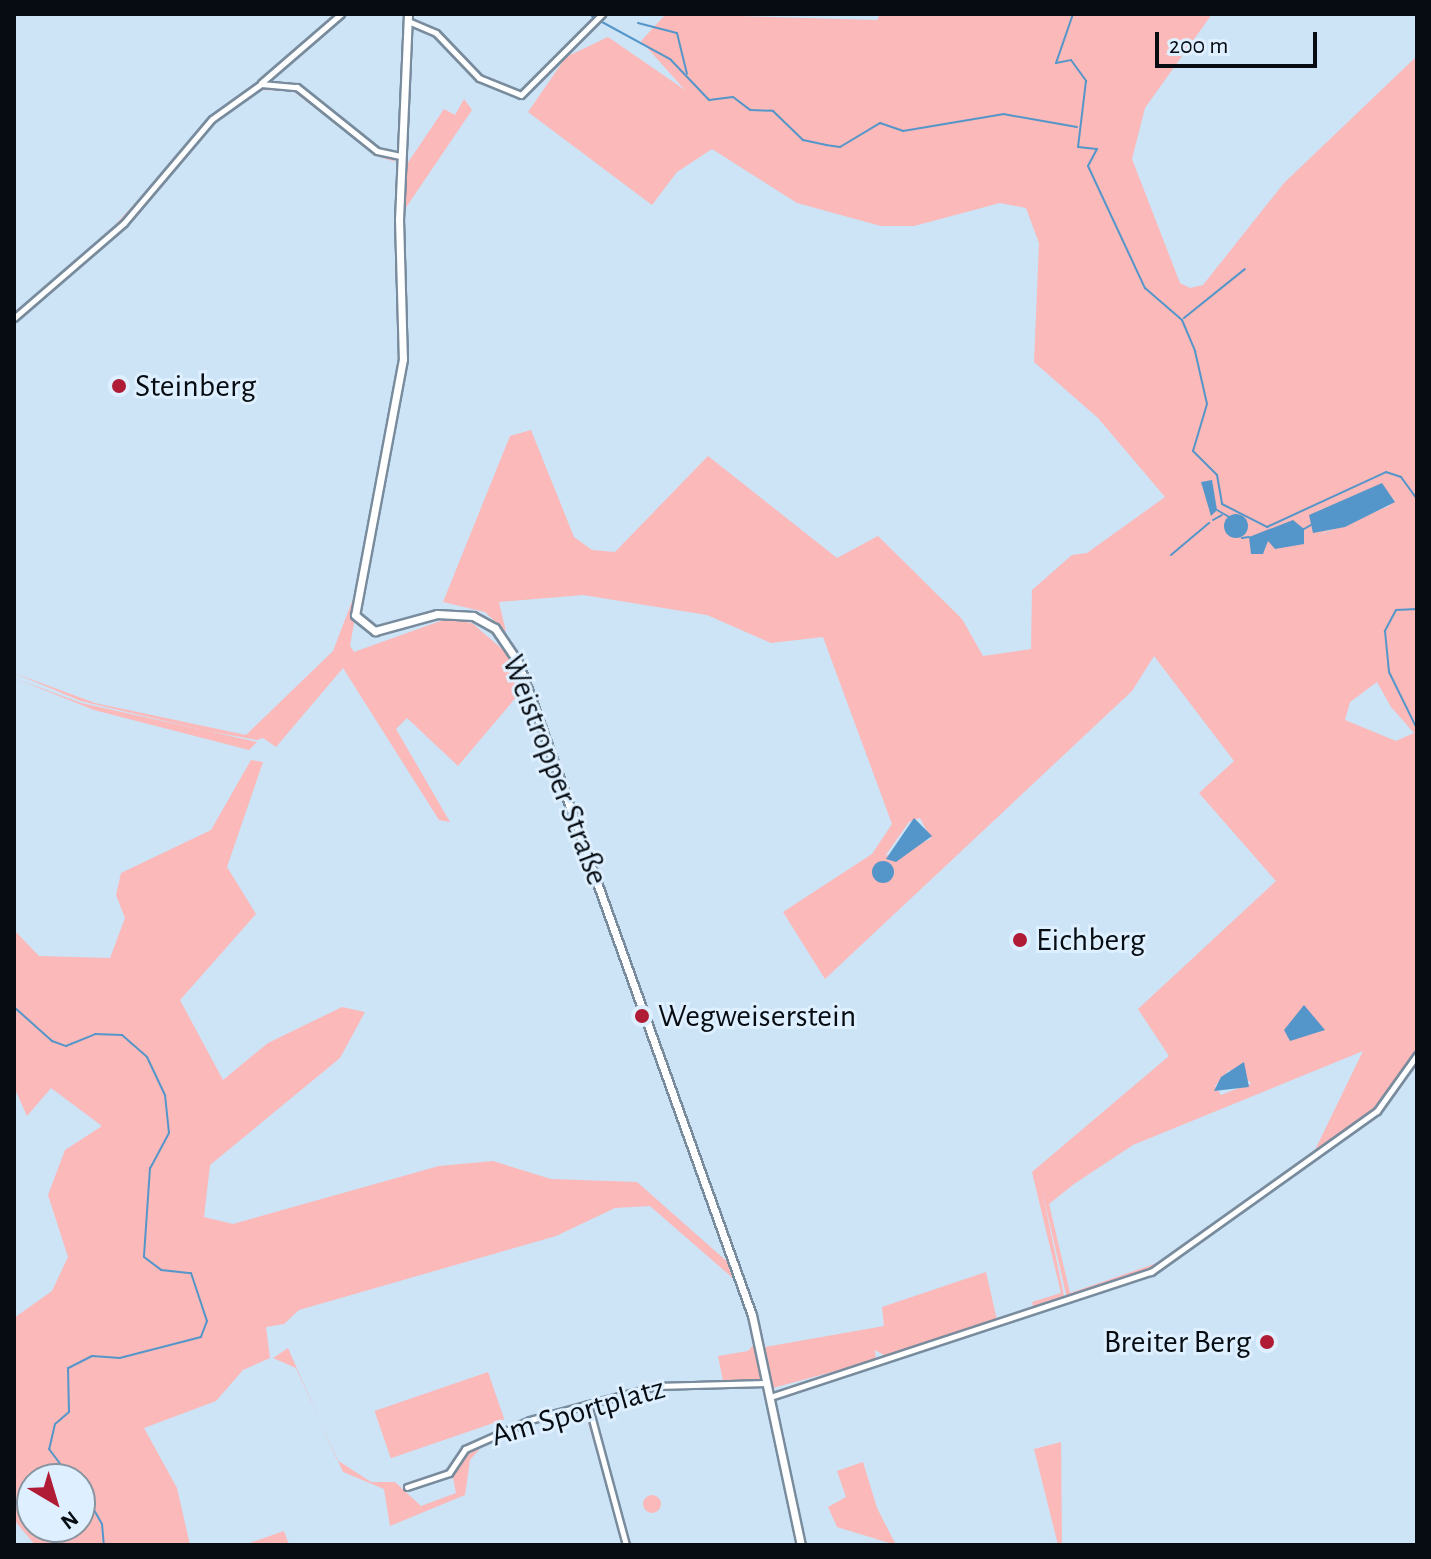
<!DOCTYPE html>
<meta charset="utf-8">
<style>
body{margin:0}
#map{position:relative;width:1431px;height:1559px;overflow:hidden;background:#cde3f6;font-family:"Alegreya Sans",sans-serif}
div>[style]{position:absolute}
.green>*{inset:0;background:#fbb9b9;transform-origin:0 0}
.round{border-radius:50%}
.water>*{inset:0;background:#5496c9}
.stream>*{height:2px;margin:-1px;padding:0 1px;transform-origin:1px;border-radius:1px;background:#5496c9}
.roads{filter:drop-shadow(2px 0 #788c9d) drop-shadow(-2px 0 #788c9d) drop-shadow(0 2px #788c9d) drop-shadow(0 -2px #788c9d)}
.street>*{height:5px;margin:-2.5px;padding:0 2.5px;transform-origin:2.5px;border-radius:2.5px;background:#fff}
.secondary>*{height:7px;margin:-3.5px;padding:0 3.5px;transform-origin:3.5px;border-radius:3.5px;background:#fff}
.dots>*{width:22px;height:22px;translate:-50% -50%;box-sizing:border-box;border:4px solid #def0ff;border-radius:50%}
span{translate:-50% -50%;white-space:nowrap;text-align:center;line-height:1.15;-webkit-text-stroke:6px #def0ff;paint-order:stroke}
.poi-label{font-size:32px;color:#060c12}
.left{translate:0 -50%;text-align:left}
.right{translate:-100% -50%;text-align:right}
.street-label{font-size:32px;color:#060c12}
.frame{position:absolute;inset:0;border:16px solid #060c12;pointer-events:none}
.north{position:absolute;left:16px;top:1463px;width:80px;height:80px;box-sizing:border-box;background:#def0ff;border:2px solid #8895a0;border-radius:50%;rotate:142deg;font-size:22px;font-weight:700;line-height:32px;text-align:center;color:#060c12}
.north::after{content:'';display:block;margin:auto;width:28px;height:36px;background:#b01c36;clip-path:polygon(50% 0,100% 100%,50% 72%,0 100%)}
.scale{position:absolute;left:1155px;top:32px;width:162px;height:36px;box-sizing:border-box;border:4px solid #060c12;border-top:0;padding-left:10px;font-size:24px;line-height:28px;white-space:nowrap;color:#060c12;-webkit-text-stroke:6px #def0ff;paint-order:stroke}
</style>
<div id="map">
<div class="green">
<div style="clip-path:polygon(evenodd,666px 14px,877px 20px,880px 14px,1212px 14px,1145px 108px,1132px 159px,1180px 283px,1190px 288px,1203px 285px,1284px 183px,1417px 56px,1417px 1052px,1383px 1103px,1140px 1275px,1067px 1298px,1041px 1186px,1064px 1296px,1063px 1299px,1034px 1309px,1032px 1302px,1061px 1293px,1032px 1172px,1169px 1056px,1138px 1009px,1276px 881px,1199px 793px,1234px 761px,1154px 656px,1132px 691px,825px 979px,783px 912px,872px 854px,892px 824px,823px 637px,771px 643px,707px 615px,583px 595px,499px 602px,506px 632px,485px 612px,443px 602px,510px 436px,531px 430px,574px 537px,592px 550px,615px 552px,708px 456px,837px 558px,878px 536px,962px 619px,983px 656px,1031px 649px,1032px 590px,1072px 555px,1087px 553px,1165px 497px,1098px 418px,1034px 362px,1039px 243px,1026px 208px,1000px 203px,914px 226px,881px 226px,797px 203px,712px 149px,677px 172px,652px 205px,528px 112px,566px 57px,608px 37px,685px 90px,641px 41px,666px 14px,1395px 498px,1389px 506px,1317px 536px,1395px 498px,666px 14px,1377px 682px,1391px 707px,1414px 733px,1396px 741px,1345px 720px,1350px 702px,1377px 682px,666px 14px,920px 818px,931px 839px,885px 856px,909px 822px,920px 818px,666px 14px,1363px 1051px,1315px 1150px,1160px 1262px,1070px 1293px,1049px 1204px,1074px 1184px,1133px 1145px,1363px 1051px,666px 14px,1229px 1070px,1252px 1083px,1221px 1095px,1215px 1086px,1229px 1070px)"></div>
<div style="clip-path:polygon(276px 85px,288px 86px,301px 93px,396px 162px,376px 156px,293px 91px,258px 90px,214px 123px,127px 228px,14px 325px,124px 225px,223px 111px,257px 88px)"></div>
<div style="clip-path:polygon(239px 92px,114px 229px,14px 314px,113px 227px)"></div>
<div style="clip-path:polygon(464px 99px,472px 110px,403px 212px,403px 170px,444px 109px,455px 115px)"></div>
<div style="clip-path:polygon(397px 162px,402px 348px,350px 646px,354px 652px,446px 619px,472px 623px,509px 655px,523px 689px,458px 766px,407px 718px,396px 729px,450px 822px,439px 820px,343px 668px,276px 747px,263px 738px,257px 740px,207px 731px,81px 701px,14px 673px,95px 703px,246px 735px,333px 651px,359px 583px,398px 370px)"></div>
<div style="clip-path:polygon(14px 678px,81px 703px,257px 742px,249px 750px,94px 710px)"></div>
<div style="clip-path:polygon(evenodd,251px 760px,263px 762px,227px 867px,256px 914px,180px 1000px,223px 1080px,268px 1043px,342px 1007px,365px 1012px,340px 1058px,210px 1165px,204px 1217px,233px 1224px,439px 1166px,493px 1161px,551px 1179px,637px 1182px,731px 1265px,751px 1317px,762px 1375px,761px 1380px,723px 1381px,718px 1356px,748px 1351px,755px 1343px,735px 1280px,650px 1206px,615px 1208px,556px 1236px,299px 1310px,284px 1324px,266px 1327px,270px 1358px,243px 1370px,216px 1401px,144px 1428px,177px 1488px,190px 1545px,35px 1545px,14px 1520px,14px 1318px,52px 1291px,68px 1257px,48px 1195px,65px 1150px,102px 1126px,51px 1088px,27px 1116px,14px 1087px,14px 930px,39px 956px,110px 958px,125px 918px,116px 895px,121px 873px,211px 830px,251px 760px,32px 1479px,80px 1479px,80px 1527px,32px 1527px,32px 1479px)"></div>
<div style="clip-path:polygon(986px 1272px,997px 1320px,887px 1357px,875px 1350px,876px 1360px,773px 1388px,765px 1347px,884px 1326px,882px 1307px)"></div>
<div style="clip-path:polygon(288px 1348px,337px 1460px,371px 1482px,395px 1482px,421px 1506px,456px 1493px,452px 1473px,475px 1444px,489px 1437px,529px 1421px,584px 1408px,625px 1545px,587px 1420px,578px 1411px,489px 1438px,470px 1460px,465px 1495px,390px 1526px,384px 1489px,343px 1472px,296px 1368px,273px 1358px)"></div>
<div style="left:488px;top:1372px;width:50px;height:120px;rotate:71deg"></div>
<div style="clip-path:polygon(1061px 1442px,1062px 1545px,1058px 1545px,1034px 1449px)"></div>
<div style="clip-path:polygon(863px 1462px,877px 1508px,896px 1545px,837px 1527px,828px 1507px,846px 1497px,837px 1471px)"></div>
<div class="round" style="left:643px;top:1495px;width:18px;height:18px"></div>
<div style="clip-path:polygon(284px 1531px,289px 1545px,244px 1545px)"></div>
</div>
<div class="water">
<div style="clip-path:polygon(1212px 480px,1217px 510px,1211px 516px,1201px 482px)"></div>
<div style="clip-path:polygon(1382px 483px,1395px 502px,1345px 527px,1313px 533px,1309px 515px)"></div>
<div class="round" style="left:1224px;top:514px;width:24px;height:24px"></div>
<div style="clip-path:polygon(1293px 520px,1304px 529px,1304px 544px,1275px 549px,1268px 541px,1263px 554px,1251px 554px,1249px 537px)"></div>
<div style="clip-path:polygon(914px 818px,932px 836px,896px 862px,886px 859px)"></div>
<div class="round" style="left:872px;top:861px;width:22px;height:22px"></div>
<div style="clip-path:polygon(1304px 1005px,1325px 1030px,1290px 1041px,1284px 1030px)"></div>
<div style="clip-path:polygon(1244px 1062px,1249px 1087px,1214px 1091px,1221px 1077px)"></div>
</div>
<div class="stream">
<div style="left:590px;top:14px;width:6px;rotate:45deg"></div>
<div style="left:1073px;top:14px;width:52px;rotate:109.1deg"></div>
<div style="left:1056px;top:63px;width:15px;rotate:-11deg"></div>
<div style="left:1071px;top:60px;width:26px;rotate:54deg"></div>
<div style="left:1086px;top:81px;width:66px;rotate:96.9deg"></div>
<div style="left:1078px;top:147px;width:19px;rotate:6deg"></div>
<div style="left:1097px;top:149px;width:19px;rotate:118deg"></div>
<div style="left:1088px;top:166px;width:135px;rotate:65deg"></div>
<div style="left:1145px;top:288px;width:49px;rotate:40.9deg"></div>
<div style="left:1182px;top:320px;width:34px;rotate:67deg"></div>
<div style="left:1195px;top:351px;width:54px;rotate:77.2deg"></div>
<div style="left:1207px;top:404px;width:49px;rotate:106.6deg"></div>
<div style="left:1193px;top:451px;width:34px;rotate:45deg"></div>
<div style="left:1217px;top:475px;width:29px;rotate:80deg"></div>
<div style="left:1222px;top:504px;width:51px;rotate:27.1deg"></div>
<div style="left:1267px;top:527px;width:131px;rotate:-24.8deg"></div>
<div style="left:1386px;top:472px;width:16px;rotate:18deg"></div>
<div style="left:1401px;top:477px;width:27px;rotate:54deg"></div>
<div style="left:602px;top:22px;width:77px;rotate:28.6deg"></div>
<div style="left:670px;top:59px;width:57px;rotate:46.4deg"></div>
<div style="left:709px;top:100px;width:24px;rotate:-7deg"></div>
<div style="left:733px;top:97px;width:21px;rotate:37deg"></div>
<div style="left:750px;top:110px;width:23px;rotate:2deg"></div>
<div style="left:773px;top:111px;width:42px;rotate:44deg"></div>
<div style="left:803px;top:140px;width:24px;rotate:12deg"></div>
<div style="left:826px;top:145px;width:14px;rotate:8deg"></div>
<div style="left:840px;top:147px;width:47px;rotate:-31deg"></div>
<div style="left:880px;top:123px;width:24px;rotate:19deg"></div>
<div style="left:903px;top:131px;width:101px;rotate:-9.6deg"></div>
<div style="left:1003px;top:114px;width:75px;rotate:10deg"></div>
<div style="left:638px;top:23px;width:40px;rotate:14.4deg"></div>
<div style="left:677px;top:33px;width:42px;rotate:76.3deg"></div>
<div style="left:1184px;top:318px;width:78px;rotate:-38.8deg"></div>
<div style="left:1217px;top:510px;width:14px;rotate:30deg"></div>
<div style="left:1213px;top:520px;width:10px;rotate:-29deg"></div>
<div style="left:1304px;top:529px;width:8px;rotate:-30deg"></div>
<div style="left:1242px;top:538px;width:7px;rotate:-8deg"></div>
<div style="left:1171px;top:555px;width:50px;rotate:-40.1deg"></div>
<div style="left:1417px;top:609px;width:21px;rotate:177deg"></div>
<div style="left:1396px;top:610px;width:24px;rotate:118deg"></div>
<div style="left:1385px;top:631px;width:41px;rotate:84.4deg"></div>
<div style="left:1389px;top:672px;width:64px;rotate:63.8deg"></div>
<div style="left:14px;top:1007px;width:51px;rotate:41.8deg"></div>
<div style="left:52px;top:1041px;width:15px;rotate:20deg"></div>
<div style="left:66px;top:1046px;width:31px;rotate:-22deg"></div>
<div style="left:95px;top:1034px;width:27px;rotate:2deg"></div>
<div style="left:122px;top:1035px;width:33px;rotate:41deg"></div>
<div style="left:147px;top:1057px;width:42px;rotate:64.7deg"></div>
<div style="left:165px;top:1095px;width:38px;rotate:84deg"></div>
<div style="left:169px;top:1133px;width:40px;rotate:118deg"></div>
<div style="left:150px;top:1168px;width:89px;rotate:93.9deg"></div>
<div style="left:144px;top:1257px;width:21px;rotate:37deg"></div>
<div style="left:161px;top:1270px;width:30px;rotate:6deg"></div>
<div style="left:191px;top:1273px;width:51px;rotate:71.6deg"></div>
<div style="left:207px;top:1321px;width:17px;rotate:111deg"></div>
<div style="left:201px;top:1337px;width:84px;rotate:165.5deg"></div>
<div style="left:120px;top:1358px;width:28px;rotate:-176deg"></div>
<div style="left:92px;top:1356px;width:27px;rotate:153deg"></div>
<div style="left:68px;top:1368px;width:44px;rotate:88.7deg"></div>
<div style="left:69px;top:1412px;width:18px;rotate:139deg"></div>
<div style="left:55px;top:1424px;width:26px;rotate:103deg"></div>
<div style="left:49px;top:1449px;width:38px;rotate:53deg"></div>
<div style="left:80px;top:1485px;width:45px;rotate:60.6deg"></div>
<div style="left:102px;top:1524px;width:21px;rotate:85deg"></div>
</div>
<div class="roads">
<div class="street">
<div style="left:408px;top:21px;width:30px;rotate:23deg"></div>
<div style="left:436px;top:33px;width:62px;rotate:46.3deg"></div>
<div style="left:479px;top:78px;width:45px;rotate:22deg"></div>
<div style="left:521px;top:95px;width:115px;rotate:-45deg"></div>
<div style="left:261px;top:83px;width:106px;rotate:-40.8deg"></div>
<div style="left:14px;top:318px;width:145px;rotate:-40.8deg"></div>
<div style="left:124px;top:223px;width:136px;rotate:-49.8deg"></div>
<div style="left:212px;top:119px;width:60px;rotate:-35.5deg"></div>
<div style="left:261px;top:84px;width:36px;rotate:5deg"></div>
<div style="left:297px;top:87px;width:102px;rotate:38.7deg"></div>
<div style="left:377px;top:151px;width:25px;rotate:12deg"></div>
<div style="left:773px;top:1396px;width:398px;rotate:-18.2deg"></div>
<div style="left:1151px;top:1272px;width:277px;rotate:-35.5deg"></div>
<div style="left:1377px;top:1111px;width:69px;rotate:-54.5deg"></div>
<div style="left:588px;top:1404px;width:146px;rotate:74.9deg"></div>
<div style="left:407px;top:1487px;width:44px;rotate:-18.4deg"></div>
<div style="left:449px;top:1473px;width:29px;rotate:-56deg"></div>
<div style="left:465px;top:1449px;width:71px;rotate:-24deg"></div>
<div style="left:530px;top:1420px;width:131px;rotate:-15.1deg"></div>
<div style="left:656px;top:1386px;width:110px;rotate:-1.6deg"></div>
</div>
<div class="secondary">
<div style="left:408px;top:14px;width:205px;rotate:92.5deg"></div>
<div style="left:399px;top:219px;width:140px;rotate:88.4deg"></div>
<div style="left:403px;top:359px;width:260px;rotate:100.6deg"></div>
<div style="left:355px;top:615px;width:26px;rotate:39deg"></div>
<div style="left:375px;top:631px;width:64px;rotate:-15.3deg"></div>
<div style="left:437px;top:614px;width:36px;rotate:3deg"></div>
<div style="left:473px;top:616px;width:25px;rotate:29deg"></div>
<div style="left:495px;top:628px;width:41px;rotate:55.9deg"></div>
<div style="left:518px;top:662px;width:694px;rotate:70.29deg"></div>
<div style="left:752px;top:1315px;width:235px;rotate:78deg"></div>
</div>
</div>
<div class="dots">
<div style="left:119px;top:386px;background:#b01c36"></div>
<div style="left:1020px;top:940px;background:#b01c36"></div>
<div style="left:642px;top:1016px;background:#b01c36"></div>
<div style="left:1267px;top:1342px;background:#b01c36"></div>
</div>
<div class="poi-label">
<span class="left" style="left:135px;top:386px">Steinberg</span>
<span class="left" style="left:1036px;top:940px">Eichberg</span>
<span class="left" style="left:658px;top:1016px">Wegweiserstein</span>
<span class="right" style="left:1251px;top:1342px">Breiter Berg</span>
</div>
<div class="street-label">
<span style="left:555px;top:770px;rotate:69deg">Weistropper Straße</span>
<span style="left:578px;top:1412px;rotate:-16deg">Am Sportplatz</span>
</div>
<div class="frame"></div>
<div class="north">N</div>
<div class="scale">200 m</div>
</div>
